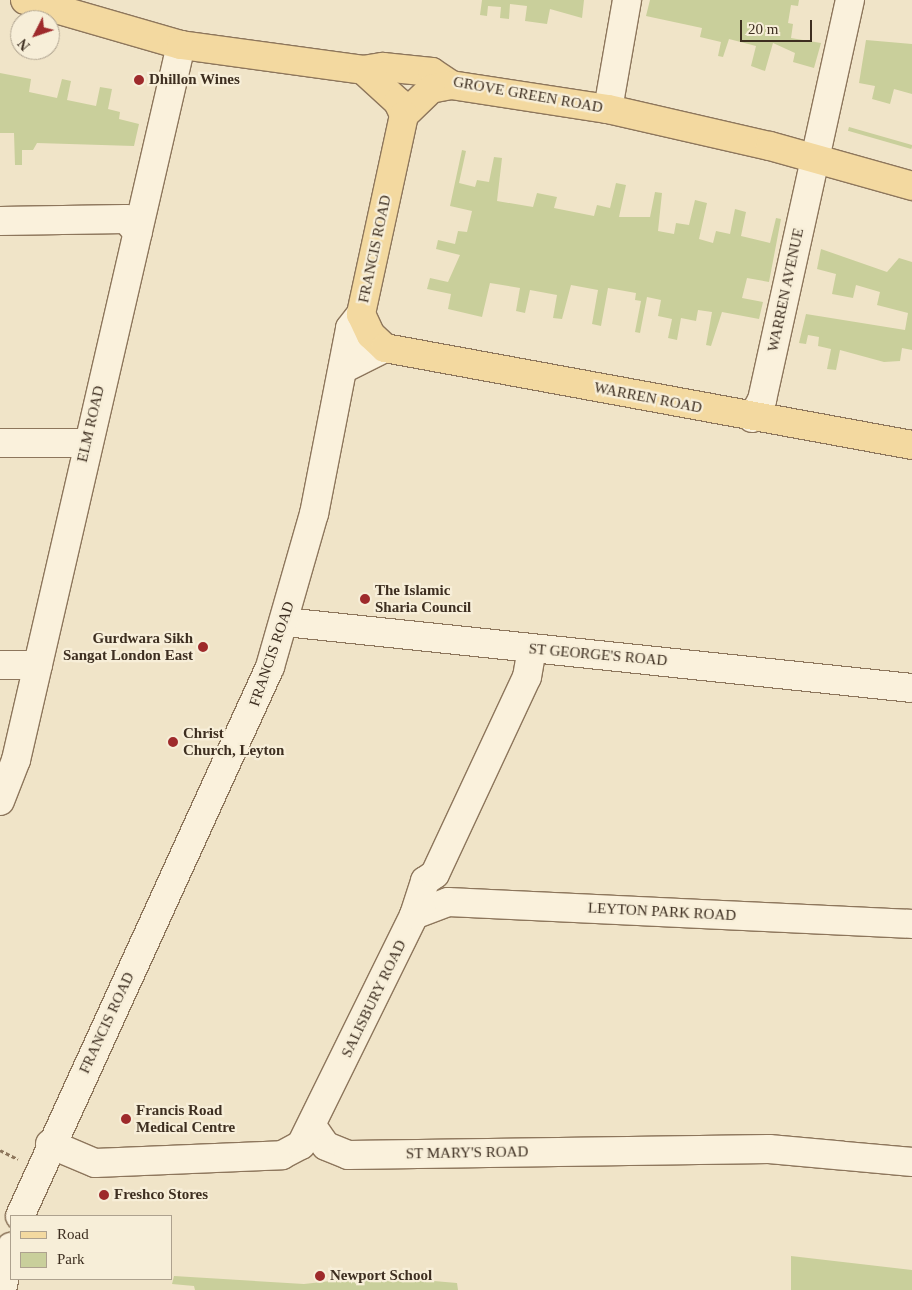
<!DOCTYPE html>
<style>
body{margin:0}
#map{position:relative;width:912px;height:1290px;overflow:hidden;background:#f0e4c8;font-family:"Times New Roman",serif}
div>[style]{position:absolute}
.green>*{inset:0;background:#c9cf9b;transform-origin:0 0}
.path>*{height:3px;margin-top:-1.5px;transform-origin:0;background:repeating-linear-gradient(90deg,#8d765c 0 4px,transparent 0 6.5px)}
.roads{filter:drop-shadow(1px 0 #8d765c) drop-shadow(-1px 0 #8d765c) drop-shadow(0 1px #8d765c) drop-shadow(0 -1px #8d765c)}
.minor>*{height:28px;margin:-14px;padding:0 14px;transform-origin:14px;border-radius:14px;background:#faf1dc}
.major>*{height:28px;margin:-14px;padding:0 14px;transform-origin:14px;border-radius:14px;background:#f3d9a0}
.dots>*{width:14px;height:14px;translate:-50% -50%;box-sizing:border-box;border:2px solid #f7eed8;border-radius:50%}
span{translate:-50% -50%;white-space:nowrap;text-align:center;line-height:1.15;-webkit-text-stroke:4.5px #f7eed8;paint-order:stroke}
.poi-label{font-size:15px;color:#3d2e20;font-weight:700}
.left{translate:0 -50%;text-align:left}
.right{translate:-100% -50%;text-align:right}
.street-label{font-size:15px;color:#3d2e20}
.legend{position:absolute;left:10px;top:1215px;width:162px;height:65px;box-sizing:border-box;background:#f7eed8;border:1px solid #ada18e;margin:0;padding:6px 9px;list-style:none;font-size:15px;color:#3d2e20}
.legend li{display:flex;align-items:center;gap:10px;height:25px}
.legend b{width:25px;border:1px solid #ada18e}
.north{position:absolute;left:10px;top:10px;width:50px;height:50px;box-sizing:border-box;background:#f7eed8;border:1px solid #ada18e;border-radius:50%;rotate:229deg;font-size:14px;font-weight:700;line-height:20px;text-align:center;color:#3d2e20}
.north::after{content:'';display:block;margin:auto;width:18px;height:22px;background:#9e2a2b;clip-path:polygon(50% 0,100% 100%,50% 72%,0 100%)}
.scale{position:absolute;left:740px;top:20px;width:72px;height:22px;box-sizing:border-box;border:2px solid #3d2e20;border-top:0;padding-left:6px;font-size:15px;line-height:18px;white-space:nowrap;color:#3d2e20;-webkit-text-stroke:4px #f7eed8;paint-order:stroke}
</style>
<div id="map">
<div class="green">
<div style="clip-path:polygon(482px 0,584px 0,582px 18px,550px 9px,547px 24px,525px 21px,527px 6px,510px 4px,509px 19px,500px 18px,501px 7px,488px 6px,487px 16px,480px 15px)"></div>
<div style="clip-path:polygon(650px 0,799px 0,798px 6px,791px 5px,788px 23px,793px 24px,791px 38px,821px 43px,814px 68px,793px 62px,795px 53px,773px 43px,765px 71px,751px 66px,756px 46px,729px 39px,723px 57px,718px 56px,721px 42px,700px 37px,702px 28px,646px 16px)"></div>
<div style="clip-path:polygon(866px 40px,912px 44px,912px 94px,894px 89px,890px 104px,872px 99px,875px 86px,859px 83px)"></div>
<div style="clip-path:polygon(0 73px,31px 79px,29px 92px,57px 98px,62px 79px,71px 81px,67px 100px,96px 106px,100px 87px,112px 89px,108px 109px,120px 112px,119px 119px,139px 124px,134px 146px,37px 143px,33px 150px,22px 150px,22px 165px,15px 165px,14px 133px,0 133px)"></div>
<div style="left:849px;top:127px;width:66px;height:4px;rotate:16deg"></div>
<div style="clip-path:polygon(462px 150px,466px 151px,459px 183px,475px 187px,477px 180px,489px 182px,494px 157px,502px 158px,497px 201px,533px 207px,537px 193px,557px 197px,554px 208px,594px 216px,597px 205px,610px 208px,616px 183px,626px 185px,619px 217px,650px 217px,655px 192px,662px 193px,658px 231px,674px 234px,676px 223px,689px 225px,695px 200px,707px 203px,699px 239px,713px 243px,716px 231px,730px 234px,735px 209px,746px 212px,741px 236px,770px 243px,776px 218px,781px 219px,769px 282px,747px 278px,742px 298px,763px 302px,759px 319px,722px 312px,711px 346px,706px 345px,712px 312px,698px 310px,696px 321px,681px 318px,677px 340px,668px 338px,672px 319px,658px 316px,661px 300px,647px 297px,640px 333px,635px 332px,641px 301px,635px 300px,636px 293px,608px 288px,601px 326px,592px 324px,598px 290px,571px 285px,562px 319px,553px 318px,557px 295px,530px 290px,525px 313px,516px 311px,520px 288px,490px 283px,482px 317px,448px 309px,451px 294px,427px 289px,430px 278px,448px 282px,460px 255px,436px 249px,438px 240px,455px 244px,458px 231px,467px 232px,472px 211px,450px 206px)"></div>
<div style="clip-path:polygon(821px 249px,887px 272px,899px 258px,912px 262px,912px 363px,912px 350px,902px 348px,900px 361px,884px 362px,840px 350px,836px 370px,827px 369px,831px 349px,818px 346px,819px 337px,808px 335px,806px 344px,799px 343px,806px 314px,905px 330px,908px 313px,877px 305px,880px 292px,856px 285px,853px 298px,832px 294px,836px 274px,817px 269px)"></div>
<div style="clip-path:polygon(791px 1256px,912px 1270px,912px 1290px,791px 1290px)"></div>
<div style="clip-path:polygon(174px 1276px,304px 1284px,375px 1276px,457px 1283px,458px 1290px,195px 1290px,194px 1286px,172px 1284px)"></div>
</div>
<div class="path">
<div style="left:0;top:1150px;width:20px;rotate:27deg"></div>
</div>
<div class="roads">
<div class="minor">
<div style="left:608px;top:109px;width:111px;rotate:-80.1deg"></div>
<div style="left:0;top:221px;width:126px;rotate:-0.9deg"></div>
<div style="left:126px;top:219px;width:18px;rotate:49deg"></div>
<div style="left:345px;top:368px;width:45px;rotate:-26.6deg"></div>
<div style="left:752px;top:418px;width:21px;rotate:-61deg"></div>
<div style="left:762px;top:400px;width:410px;rotate:-77.6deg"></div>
<div style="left:0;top:443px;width:87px"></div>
<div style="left:285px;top:622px;width:630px;rotate:6.01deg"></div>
<div style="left:0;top:665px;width:38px"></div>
<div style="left:0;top:801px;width:44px;rotate:-68.7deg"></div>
<div style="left:16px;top:760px;width:734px;rotate:-77.01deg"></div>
<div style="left:414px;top:915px;width:36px;rotate:-21deg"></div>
<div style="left:448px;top:902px;width:465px;rotate:2.7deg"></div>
<div style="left:312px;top:1126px;width:24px;rotate:55deg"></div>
<div style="left:326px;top:1146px;width:24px;rotate:22deg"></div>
<div style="left:348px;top:1155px;width:421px;rotate:-0.8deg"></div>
<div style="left:769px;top:1149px;width:144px;rotate:5.2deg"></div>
<div style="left:50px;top:1144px;width:49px;rotate:22.9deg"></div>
<div style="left:95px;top:1163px;width:187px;rotate:-2.4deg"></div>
<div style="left:282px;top:1155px;width:21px;rotate:-28deg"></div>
<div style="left:301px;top:1145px;width:256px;rotate:-63.8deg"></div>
<div style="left:414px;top:915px;width:36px;rotate:-72deg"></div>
<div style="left:425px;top:881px;width:12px;rotate:-35deg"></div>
<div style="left:435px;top:874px;width:217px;rotate:-65deg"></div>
<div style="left:527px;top:677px;width:27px;rotate:-80deg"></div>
<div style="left:20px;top:1216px;width:603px;rotate:-65.52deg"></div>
<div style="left:270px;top:667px;width:159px;rotate:-74deg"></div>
<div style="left:314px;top:514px;width:189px;rotate:-79deg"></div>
<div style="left:350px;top:328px;width:18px;rotate:-52deg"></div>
<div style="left:2px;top:1290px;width:44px;rotate:-78.2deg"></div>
</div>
<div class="major">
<div style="left:25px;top:0;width:162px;rotate:16.1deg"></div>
<div style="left:181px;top:45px;width:184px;rotate:7.8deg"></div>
<div style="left:363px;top:70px;width:20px;rotate:-9deg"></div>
<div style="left:383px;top:67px;width:49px;rotate:5.8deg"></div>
<div style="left:432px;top:72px;width:23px;rotate:34deg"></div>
<div style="left:451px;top:85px;width:159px;rotate:8.7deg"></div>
<div style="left:608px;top:109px;width:166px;rotate:12.9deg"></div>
<div style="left:770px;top:146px;width:148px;rotate:15.7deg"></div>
<div style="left:363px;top:70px;width:47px;rotate:42.4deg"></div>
<div style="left:398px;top:102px;width:14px;rotate:65deg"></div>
<div style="left:451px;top:85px;width:20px;rotate:169deg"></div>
<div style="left:431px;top:89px;width:37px;rotate:136deg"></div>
<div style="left:404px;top:115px;width:204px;rotate:102.2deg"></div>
<div style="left:361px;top:314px;width:23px;rotate:65deg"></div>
<div style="left:371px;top:335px;width:19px;rotate:43deg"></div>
<div style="left:385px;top:348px;width:536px;rotate:10.43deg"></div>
</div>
</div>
<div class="dots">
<div style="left:139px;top:80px;background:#9e2a2b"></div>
<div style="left:365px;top:599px;background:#9e2a2b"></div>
<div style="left:203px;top:647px;background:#9e2a2b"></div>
<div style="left:173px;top:742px;background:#9e2a2b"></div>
<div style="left:126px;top:1119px;background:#9e2a2b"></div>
<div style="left:104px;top:1195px;background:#9e2a2b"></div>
<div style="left:320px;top:1276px;background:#9e2a2b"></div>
</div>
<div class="poi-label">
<span class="left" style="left:149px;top:80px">Dhillon Wines</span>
<span class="left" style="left:375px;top:599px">The Islamic<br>Sharia Council</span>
<span class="right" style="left:193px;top:647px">Gurdwara Sikh<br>Sangat London East</span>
<span class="left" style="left:183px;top:742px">Christ<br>Church, Leyton</span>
<span class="left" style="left:136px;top:1119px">Francis Road<br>Medical Centre</span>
<span class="left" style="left:114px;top:1195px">Freshco Stores</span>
<span class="left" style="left:330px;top:1276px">Newport School</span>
</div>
<div class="street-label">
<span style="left:528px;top:95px;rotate:10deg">GROVE GREEN ROAD</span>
<span style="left:375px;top:249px;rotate:-78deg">FRANCIS ROAD</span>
<span style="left:786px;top:290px;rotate:-78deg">WARREN AVENUE</span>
<span style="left:648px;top:398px;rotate:11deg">WARREN ROAD</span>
<span style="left:91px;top:424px;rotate:-77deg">ELM ROAD</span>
<span style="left:272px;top:654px;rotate:-71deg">FRANCIS ROAD</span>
<span style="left:598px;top:655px;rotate:5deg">ST GEORGE'S ROAD</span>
<span style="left:662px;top:912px;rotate:3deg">LEYTON PARK ROAD</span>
<span style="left:374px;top:999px;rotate:-64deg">SALISBURY ROAD</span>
<span style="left:107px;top:1023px;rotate:-65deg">FRANCIS ROAD</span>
<span style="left:467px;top:1153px;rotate:-1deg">ST MARY'S ROAD</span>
</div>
<ul class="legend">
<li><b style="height:6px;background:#f3d9a0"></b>Road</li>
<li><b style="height:14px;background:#c9cf9b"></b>Park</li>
</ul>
<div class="north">N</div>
<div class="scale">20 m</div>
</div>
